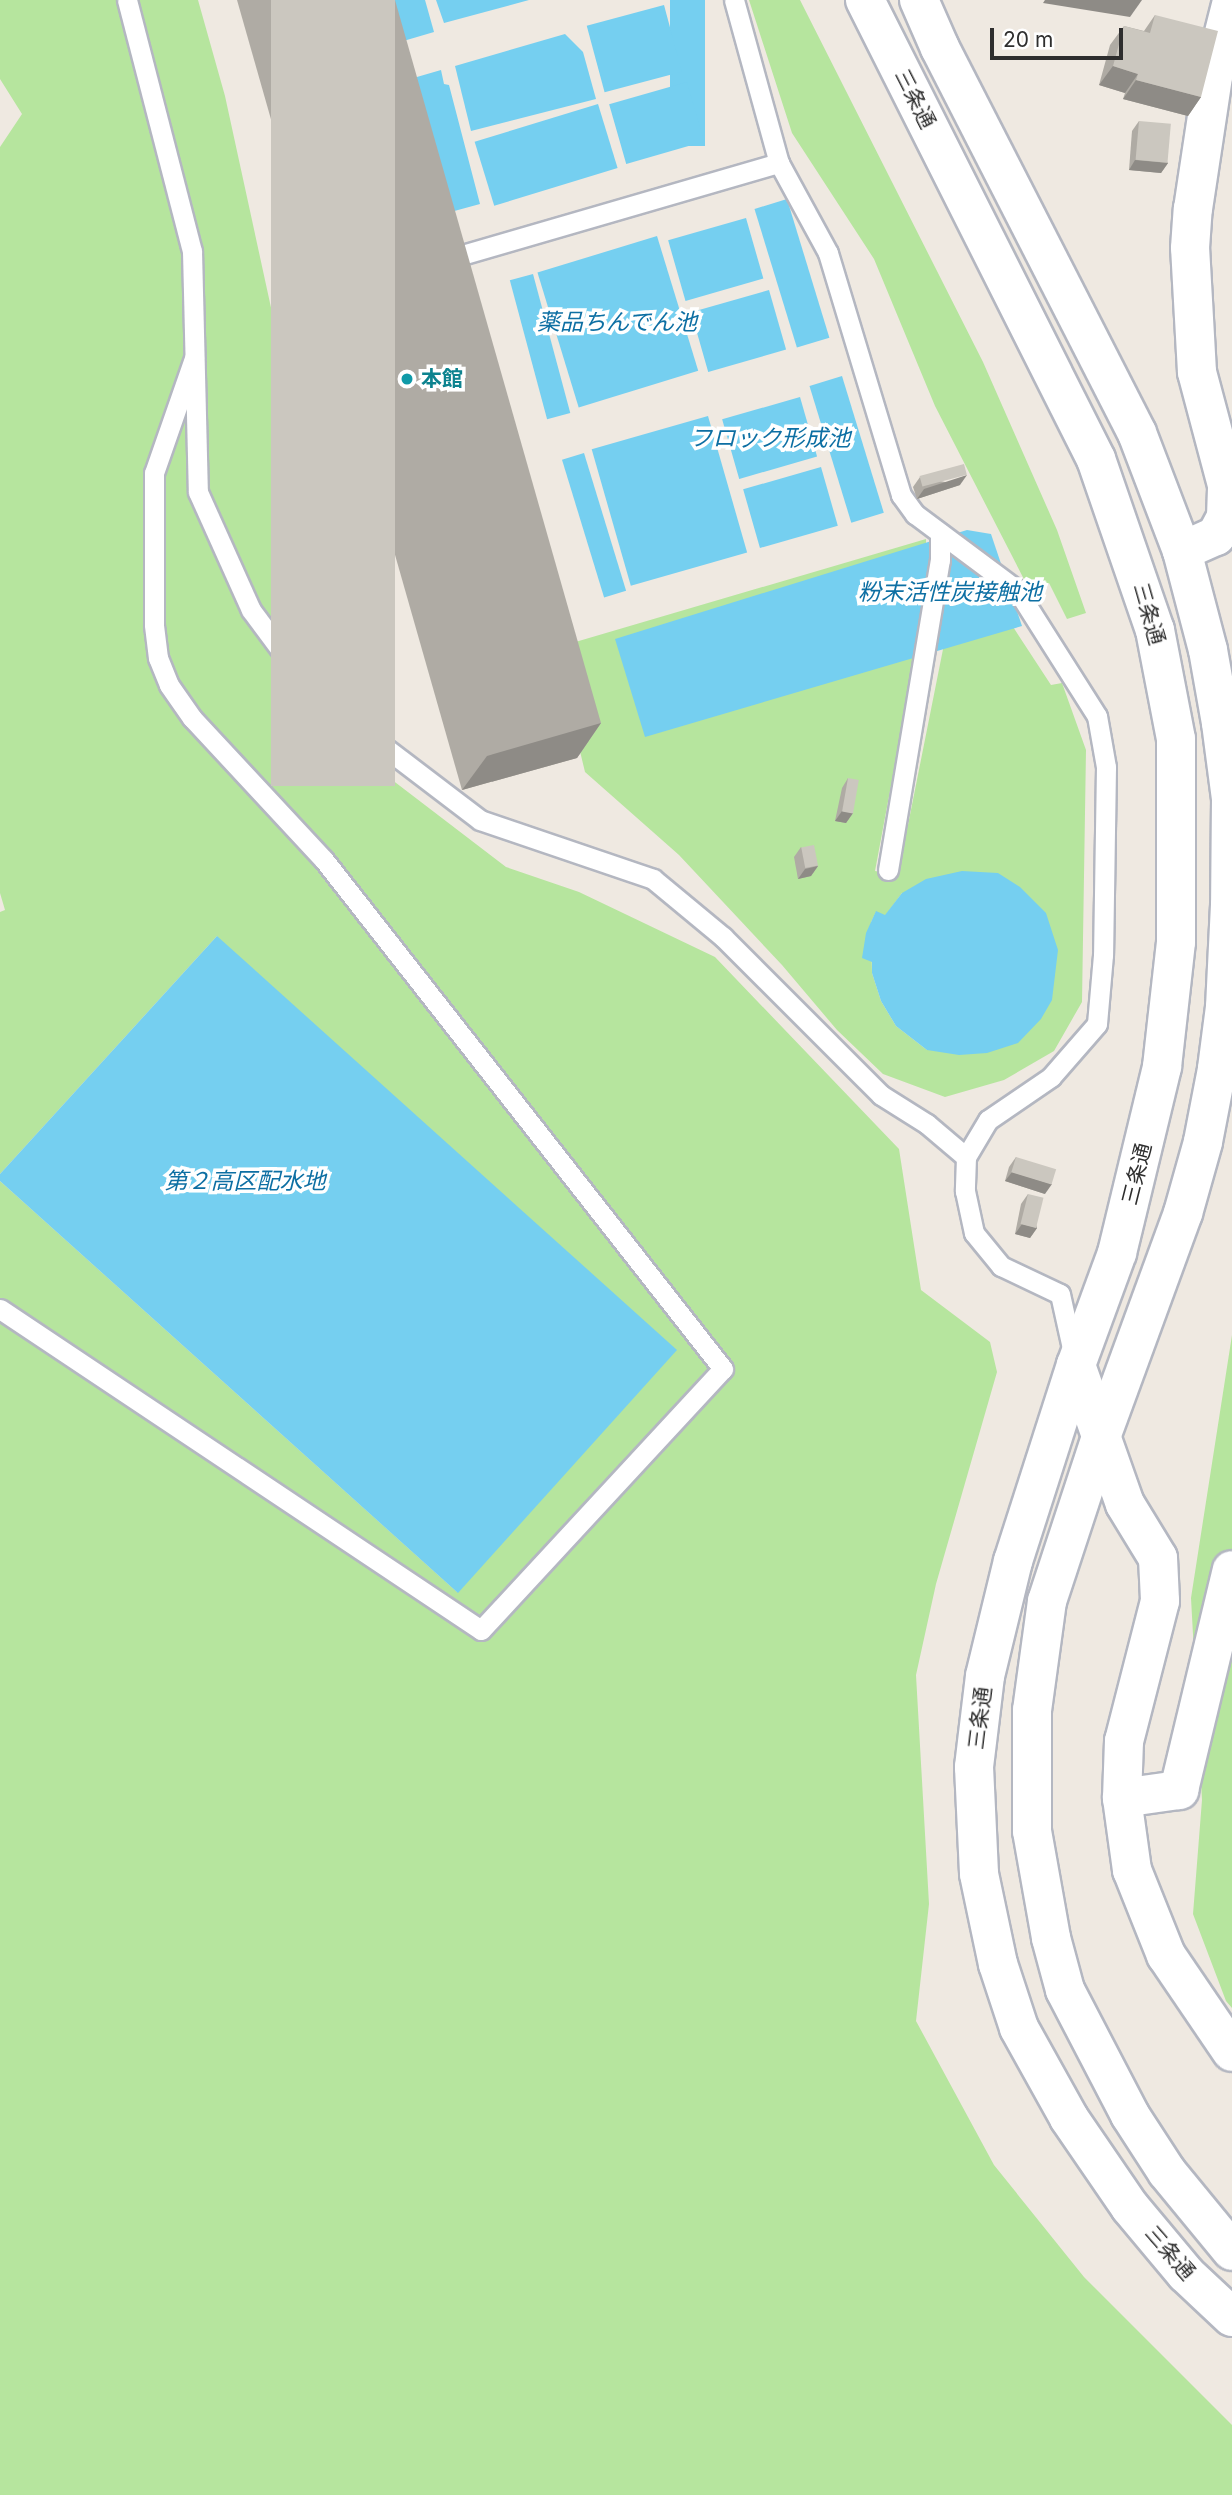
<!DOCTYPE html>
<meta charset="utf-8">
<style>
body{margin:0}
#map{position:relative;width:1232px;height:2495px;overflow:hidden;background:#efe9e1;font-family:Inter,"Noto Sans JP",sans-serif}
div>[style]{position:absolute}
.green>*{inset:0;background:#b6e59e}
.water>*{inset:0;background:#75cff0;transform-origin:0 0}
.roads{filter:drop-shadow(2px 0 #b4b7c1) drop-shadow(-2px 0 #b4b7c1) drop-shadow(0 2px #b4b7c1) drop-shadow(0 -2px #b4b7c1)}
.service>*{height:19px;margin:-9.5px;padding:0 9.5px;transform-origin:9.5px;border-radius:9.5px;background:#fff}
.minor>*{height:38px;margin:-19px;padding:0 19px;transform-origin:19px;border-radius:19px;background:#fff}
.tertiary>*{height:38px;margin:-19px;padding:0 19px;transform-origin:19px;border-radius:19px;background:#fff}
.secondary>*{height:38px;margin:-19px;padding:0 19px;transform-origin:19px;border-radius:19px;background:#fff}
.wall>*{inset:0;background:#afaba4}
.shaded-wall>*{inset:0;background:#8e8b86}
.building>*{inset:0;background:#cbc7bf;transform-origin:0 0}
.dots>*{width:19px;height:19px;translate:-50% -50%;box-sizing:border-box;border:4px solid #fff;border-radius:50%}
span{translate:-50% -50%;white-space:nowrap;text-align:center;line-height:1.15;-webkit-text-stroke:7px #fff;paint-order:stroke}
.street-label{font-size:21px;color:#2e2e2e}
.culture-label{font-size:21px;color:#0d838f;font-weight:700}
.left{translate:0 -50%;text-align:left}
.water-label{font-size:23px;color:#0d6fa3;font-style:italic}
.scale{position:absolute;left:990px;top:28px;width:133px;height:32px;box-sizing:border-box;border:4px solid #2e2e2e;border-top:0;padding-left:9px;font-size:21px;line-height:24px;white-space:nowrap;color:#2e2e2e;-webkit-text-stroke:5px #fff;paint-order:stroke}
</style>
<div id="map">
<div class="green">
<div style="clip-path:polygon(0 0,198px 0,225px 96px,370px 763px,506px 867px,579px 892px,715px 957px,899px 1149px,921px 1290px,990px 1342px,997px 1372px,936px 1584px,916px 1675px,929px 1904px,916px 2021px,994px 2165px,1084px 2277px,1232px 2425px,1232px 2495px,0 2495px,0 1181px,457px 1592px,217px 936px,0 1174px,0 912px,5px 910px,0 893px,0 147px,22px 114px,0 79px)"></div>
<div style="clip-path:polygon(749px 0,800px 0,983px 362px,1057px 530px,1086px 613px,1067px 619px,1049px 583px,1029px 589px,935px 406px,874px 259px,792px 133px)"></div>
<div style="clip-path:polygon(evenodd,926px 539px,926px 599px,875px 871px,898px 875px,958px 574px,1004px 613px,1051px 685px,1062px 683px,1086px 750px,1082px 1002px,1054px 1051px,1004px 1080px,945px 1097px,883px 1074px,837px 1030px,782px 965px,679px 855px,585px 772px,555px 648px,926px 539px,902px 893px,927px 1050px,896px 1026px,881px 1001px,872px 973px,871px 922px,876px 912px,885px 916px,902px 893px)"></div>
<div style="clip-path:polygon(1232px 1335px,1232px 2008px,1226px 2001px,1193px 1914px,1202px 1800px,1191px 1598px)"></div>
</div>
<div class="water">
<div style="clip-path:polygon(389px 0,425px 0,434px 32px,400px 42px)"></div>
<div style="clip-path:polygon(436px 0,529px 0,444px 23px)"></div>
<div style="left:670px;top:0;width:35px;height:146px"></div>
<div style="left:664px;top:5px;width:69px;height:80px;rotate:75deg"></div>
<div style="clip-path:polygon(565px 34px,583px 52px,596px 99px,471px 131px,455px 66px)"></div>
<div style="clip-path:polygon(441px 70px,444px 84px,449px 85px,480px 204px,447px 213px,410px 79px)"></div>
<div style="left:687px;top:82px;width:62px;height:81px;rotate:74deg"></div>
<div style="left:598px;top:104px;width:67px;height:129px;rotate:73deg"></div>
<div style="left:787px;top:199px;width:145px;height:34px;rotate:73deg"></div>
<div style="left:746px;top:218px;width:63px;height:81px;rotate:74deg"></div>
<div style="left:657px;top:236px;width:141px;height:125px;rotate:73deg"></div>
<div style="left:533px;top:274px;width:144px;height:24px;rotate:75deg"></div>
<div style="left:769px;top:290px;width:62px;height:81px;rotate:74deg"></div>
<div style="left:842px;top:376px;width:143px;height:34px;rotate:73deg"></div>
<div style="left:800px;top:397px;width:62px;height:81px;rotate:74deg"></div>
<div style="left:708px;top:416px;width:142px;height:121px;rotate:74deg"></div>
<div style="left:584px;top:453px;width:144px;height:23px;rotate:73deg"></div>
<div style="left:821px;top:467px;width:61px;height:81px;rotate:74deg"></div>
<div style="clip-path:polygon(967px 530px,991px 534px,1022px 626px,645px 737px,615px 639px)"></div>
<div style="clip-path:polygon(962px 871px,998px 873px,1020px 887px,1046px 913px,1058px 950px,1052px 1000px,1041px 1019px,1018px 1043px,987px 1053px,959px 1055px,927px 1050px,896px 1026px,881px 1001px,872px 973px,872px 962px,862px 958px,866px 933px,876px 911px,885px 915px,902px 893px,926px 879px)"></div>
<div style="clip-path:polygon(217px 936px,677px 1350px,458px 1593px,0 1181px,0 1174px)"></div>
</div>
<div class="roads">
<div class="service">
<div style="left:127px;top:0;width:259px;rotate:75.5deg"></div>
<div style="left:192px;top:251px;width:241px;rotate:88.6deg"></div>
<div style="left:198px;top:492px;width:129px;rotate:65.8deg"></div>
<div style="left:251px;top:610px;width:102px;rotate:53.4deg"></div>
<div style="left:312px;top:692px;width:211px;rotate:37.3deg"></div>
<div style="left:480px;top:820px;width:183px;rotate:18.8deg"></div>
<div style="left:653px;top:879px;width:91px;rotate:39.6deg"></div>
<div style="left:723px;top:937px;width:223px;rotate:45deg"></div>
<div style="left:881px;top:1095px;width:54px;rotate:32.2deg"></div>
<div style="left:927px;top:1124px;width:51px;rotate:40.2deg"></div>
<div style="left:734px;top:0;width:169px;rotate:74.6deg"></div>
<div style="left:779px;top:163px;width:102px;rotate:61.4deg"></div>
<div style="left:828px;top:253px;width:253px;rotate:73.2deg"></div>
<div style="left:901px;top:495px;width:24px;rotate:54deg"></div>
<div style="left:915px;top:514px;width:127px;rotate:36.7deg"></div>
<div style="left:1017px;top:590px;width:149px;rotate:57.6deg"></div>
<div style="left:1097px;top:716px;width:52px;rotate:80deg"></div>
<div style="left:1106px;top:767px;width:188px;rotate:90.9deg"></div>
<div style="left:1103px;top:955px;width:69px;rotate:95deg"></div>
<div style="left:1097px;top:1024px;width:70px;rotate:131deg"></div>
<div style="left:1051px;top:1077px;width:76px;rotate:145.7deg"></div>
<div style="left:988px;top:1120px;width:43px;rotate:120.7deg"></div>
<div style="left:966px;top:1157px;width:34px;rotate:92deg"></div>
<div style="left:965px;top:1191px;width:43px;rotate:77.9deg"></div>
<div style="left:974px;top:1233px;width:43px;rotate:50.7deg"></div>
<div style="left:1001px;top:1266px;width:65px;rotate:25.4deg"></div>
<div style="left:1060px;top:1294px;width:65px;rotate:77.5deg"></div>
<div style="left:448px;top:259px;width:345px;rotate:-16.2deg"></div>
<div style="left:888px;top:870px;width:314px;rotate:-80.5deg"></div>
<div style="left:940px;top:560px;width:27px;rotate:-90deg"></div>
<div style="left:0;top:1309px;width:578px;rotate:33.72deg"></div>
<div style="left:481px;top:1630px;width:356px;rotate:-47.2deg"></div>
<div style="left:723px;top:1369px;width:647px;rotate:-128.09deg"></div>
<div style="left:324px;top:860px;width:194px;rotate:-132.9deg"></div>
<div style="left:192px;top:718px;width:40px;rotate:-124.9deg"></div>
<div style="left:169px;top:685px;width:29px;rotate:-112deg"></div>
<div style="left:158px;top:658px;width:34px;rotate:-97deg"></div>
<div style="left:154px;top:624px;width:151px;rotate:-90deg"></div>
<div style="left:154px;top:473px;width:122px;rotate:-70.8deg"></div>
</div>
<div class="minor">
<div style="left:1182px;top:551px;width:37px;rotate:-24deg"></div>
<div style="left:1216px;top:536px;width:21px;rotate:-62deg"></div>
<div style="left:1226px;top:517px;width:32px;rotate:-88deg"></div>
<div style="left:1227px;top:485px;width:117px;rotate:-104.9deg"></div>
<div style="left:1197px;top:372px;width:124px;rotate:-93.2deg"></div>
<div style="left:1190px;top:248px;width:39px;rotate:-86deg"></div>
<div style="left:1193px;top:209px;width:134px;rotate:-81.4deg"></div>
<div style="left:1213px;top:76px;width:77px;rotate:-75.8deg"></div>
<div style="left:1122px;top:1798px;width:58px;rotate:-8deg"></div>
<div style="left:1179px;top:1790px;width:226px;rotate:-76.5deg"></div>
</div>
<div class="tertiary">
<div style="left:1076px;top:1365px;width:147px;rotate:70.6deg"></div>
<div style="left:1125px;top:1504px;width:63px;rotate:58.6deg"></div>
<div style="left:1158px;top:1558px;width:43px;rotate:87.3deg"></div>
<div style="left:1160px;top:1601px;width:145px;rotate:104.4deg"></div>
<div style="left:1124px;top:1741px;width:57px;rotate:92deg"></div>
<div style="left:1122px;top:1798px;width:73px;rotate:82.1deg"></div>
<div style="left:1132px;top:1870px;width:92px;rotate:68.2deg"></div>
<div style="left:1166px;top:1955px;width:117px;rotate:55.8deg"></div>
</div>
<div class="secondary">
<div style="left:865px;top:0;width:514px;rotate:63.29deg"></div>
<div style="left:1096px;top:459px;width:181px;rotate:71deg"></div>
<div style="left:1155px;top:630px;width:111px;rotate:79.1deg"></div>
<div style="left:1176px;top:739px;width:203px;rotate:90deg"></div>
<div style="left:1176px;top:942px;width:126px;rotate:96.4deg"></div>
<div style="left:1162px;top:1067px;width:191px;rotate:103.6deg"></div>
<div style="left:1117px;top:1253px;width:119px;rotate:110.1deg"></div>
<div style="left:1076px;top:1365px;width:206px;rotate:107.8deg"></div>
<div style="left:1013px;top:1561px;width:118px;rotate:103.7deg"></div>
<div style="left:985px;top:1676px;width:92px;rotate:96.9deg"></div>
<div style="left:974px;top:1767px;width:107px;rotate:87.3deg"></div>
<div style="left:979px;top:1874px;width:92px;rotate:78.1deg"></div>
<div style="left:998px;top:1964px;width:67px;rotate:71.8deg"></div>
<div style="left:1019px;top:2028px;width:103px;rotate:60.9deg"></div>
<div style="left:1069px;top:2118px;width:108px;rotate:55.6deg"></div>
<div style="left:1130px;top:2207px;width:87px;rotate:50.1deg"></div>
<div style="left:1186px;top:2274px;width:63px;rotate:43.1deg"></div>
<div style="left:919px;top:0;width:52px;rotate:66.4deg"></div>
<div style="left:940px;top:48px;width:432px;rotate:62.9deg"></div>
<div style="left:1137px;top:433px;width:126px;rotate:69.1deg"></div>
<div style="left:1182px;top:551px;width:102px;rotate:75.3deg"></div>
<div style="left:1208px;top:650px;width:74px;rotate:79.9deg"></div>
<div style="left:1221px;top:723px;width:77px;rotate:82.5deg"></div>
<div style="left:1231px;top:799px;width:106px;rotate:90.5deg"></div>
<div style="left:1230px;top:905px;width:102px;rotate:92.8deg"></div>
<div style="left:1225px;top:1007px;width:63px;rotate:97.4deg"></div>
<div style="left:1217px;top:1069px;width:74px;rotate:100.9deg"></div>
<div style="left:1203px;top:1142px;width:74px;rotate:105.7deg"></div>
<div style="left:1183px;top:1213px;width:239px;rotate:110.1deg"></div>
<div style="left:1101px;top:1437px;width:173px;rotate:108.2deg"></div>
<div style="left:1047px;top:1601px;width:110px;rotate:97.8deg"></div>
<div style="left:1032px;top:1710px;width:121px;rotate:90deg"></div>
<div style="left:1032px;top:1831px;width:109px;rotate:79.9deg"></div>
<div style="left:1051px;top:1938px;width:54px;rotate:74.9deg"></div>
<div style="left:1065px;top:1990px;width:141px;rotate:62.5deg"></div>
<div style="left:1130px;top:2115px;width:68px;rotate:57deg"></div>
<div style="left:1167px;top:2172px;width:102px;rotate:50.6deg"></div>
</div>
</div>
<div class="wall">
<div style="clip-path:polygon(237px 0,395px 0,601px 723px,577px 758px,462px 790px)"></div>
<div style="clip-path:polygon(1155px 15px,1201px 97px,1188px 116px,1123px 99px,1125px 93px,1099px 85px,1110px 45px,1124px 26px,1144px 31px)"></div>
<div style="clip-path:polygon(1139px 121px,1168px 163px,1161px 173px,1129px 170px,1132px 131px)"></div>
<div style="clip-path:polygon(920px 477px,960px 485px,917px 499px,913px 487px)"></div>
<div style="clip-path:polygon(848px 778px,853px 813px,846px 823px,835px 821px,842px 788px)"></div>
<div style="clip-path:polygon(801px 847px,818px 866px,811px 876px,798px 879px,794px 857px)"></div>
<div style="clip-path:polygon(1016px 1157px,1045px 1194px,1005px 1181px,1009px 1167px)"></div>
<div style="clip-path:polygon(1028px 1194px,1037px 1228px,1030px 1238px,1015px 1234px,1021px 1204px)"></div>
</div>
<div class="shaded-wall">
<div style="clip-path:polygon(1045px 0,1142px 0,1130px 17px,1043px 3px)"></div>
<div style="clip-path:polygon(1113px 66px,1138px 74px,1125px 93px,1099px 85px)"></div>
<div style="clip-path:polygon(1136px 80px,1201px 97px,1188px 116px,1123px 99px)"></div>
<div style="clip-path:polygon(1135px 160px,1168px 163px,1161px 173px,1129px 170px)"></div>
<div style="clip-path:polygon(967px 475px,960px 485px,917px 499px,924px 489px)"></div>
<div style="clip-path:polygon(601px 723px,577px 758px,462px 790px,487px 756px)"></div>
<div style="clip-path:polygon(842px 811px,853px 813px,846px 823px,835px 821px)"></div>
<div style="clip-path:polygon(818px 866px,811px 876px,798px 879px,805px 869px)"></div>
<div style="clip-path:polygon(1012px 1172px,1052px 1184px,1045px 1194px,1005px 1181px)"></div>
<div style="clip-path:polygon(1022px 1224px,1037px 1228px,1030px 1238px,1015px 1234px)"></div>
</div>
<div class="building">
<div style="left:271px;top:0;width:124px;height:786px"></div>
<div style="clip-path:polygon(1155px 15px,1218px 31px,1201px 97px,1136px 80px,1138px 74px,1113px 66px,1124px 26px,1150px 33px)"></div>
<div style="left:1139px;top:121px;width:32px;height:39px;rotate:5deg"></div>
<div style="left:964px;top:464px;width:11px;height:46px;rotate:75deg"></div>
<div style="left:848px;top:778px;width:11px;height:34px;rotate:10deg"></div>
<div style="left:814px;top:845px;width:21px;height:13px;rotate:79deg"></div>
<div style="left:1016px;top:1157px;width:42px;height:16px;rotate:17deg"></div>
<div style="left:1028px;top:1194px;width:16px;height:31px;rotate:14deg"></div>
</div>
<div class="dots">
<div style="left:407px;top:379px;background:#0f9aa8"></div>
</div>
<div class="street-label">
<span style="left:915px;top:99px;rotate:63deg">三条通</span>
<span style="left:1149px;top:614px;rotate:74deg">三条通</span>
<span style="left:1137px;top:1174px;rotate:-76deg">三条通</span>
<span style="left:980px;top:1718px;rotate:-83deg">三条通</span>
<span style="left:1170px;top:2253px;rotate:49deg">三条通</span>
</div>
<div class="culture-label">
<span class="left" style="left:421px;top:379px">本館</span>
</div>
<div class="water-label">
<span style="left:617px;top:322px">薬品ちんでん池</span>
<span style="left:770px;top:438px">フロック形成池</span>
<span style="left:950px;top:592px">粉末活性炭接触池</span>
<span style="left:245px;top:1181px">第２高区配水地</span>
</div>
<div class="scale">20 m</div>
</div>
